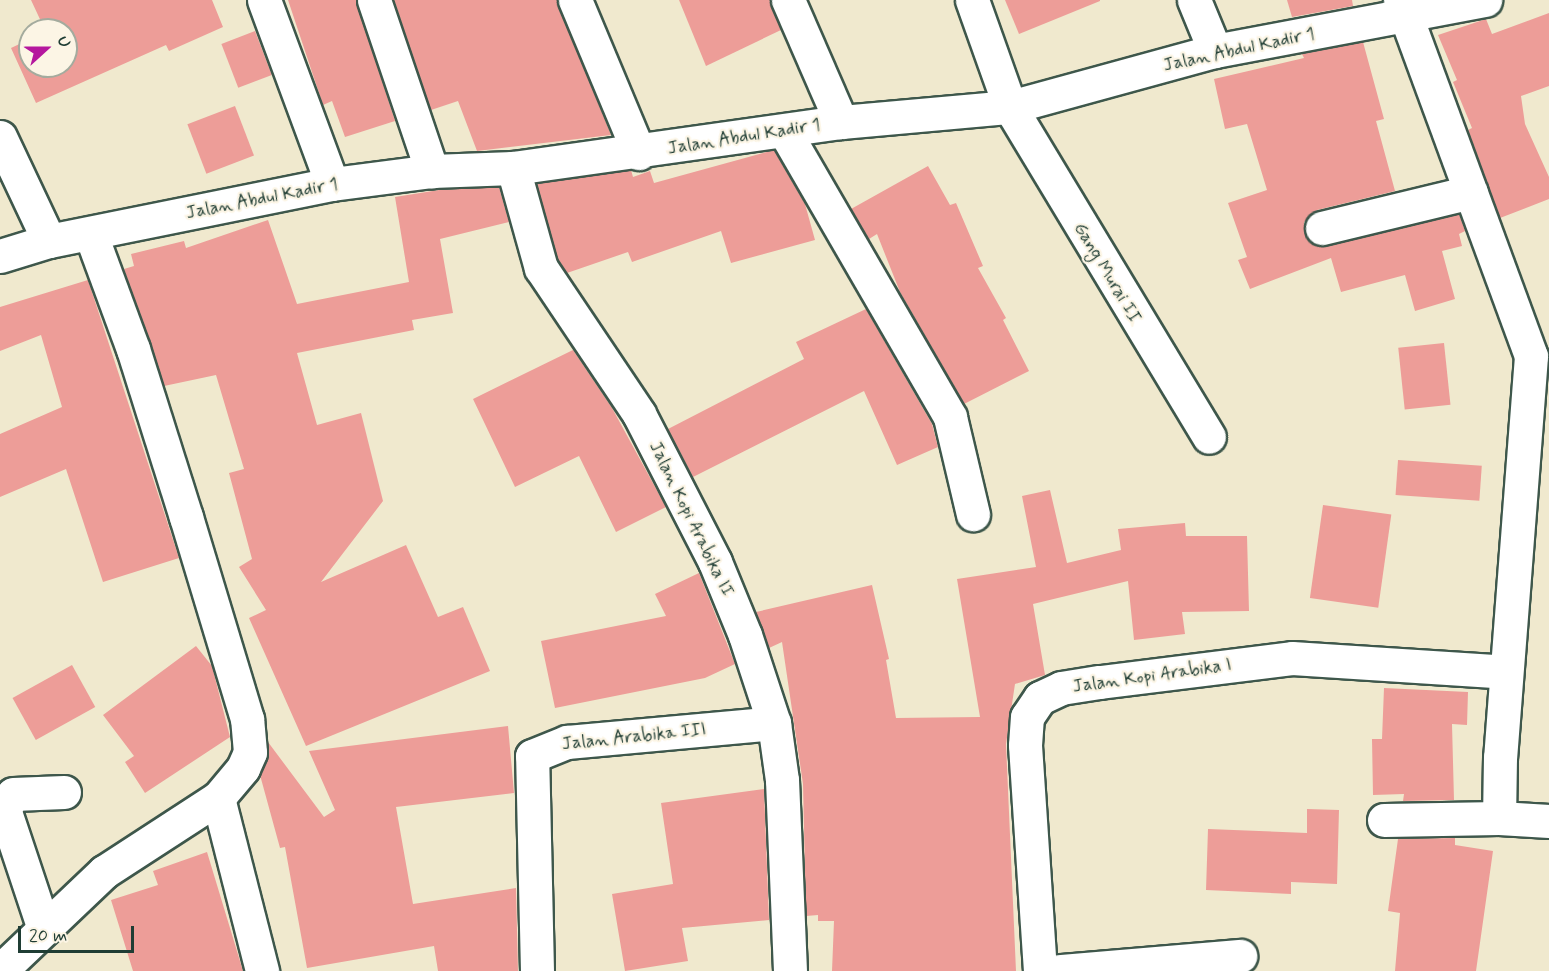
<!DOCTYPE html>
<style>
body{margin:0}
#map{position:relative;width:1549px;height:971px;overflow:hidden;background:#f0e9ce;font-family:Mynerve,sans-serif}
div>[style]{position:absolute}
.building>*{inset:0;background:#ed9d98;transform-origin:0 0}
.roads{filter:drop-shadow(2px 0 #3e574b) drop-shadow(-2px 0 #3e574b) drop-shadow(0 2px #3e574b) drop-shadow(0 -2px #3e574b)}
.minor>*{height:33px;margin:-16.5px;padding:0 16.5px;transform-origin:16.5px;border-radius:16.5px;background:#fff}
span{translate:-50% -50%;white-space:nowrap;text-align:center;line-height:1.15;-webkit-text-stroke:4.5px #fcf5e5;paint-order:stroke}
.street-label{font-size:18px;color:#1f3d34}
.north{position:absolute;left:18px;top:18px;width:60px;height:60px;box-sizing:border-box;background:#fcf5e5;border:2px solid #a4ab9e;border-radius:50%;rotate:69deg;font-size:16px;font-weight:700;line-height:24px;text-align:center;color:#1f3d34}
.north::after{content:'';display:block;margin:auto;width:21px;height:27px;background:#b5179e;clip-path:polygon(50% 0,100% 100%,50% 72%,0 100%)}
.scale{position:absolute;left:18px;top:926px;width:116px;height:27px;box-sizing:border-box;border:3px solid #1f3d34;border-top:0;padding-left:8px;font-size:18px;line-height:21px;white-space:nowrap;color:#1f3d34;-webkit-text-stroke:4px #fcf5e5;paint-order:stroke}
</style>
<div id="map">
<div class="building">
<div style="clip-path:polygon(31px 0,212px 0,223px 27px,169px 51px,166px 45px,36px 103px,11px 48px,30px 39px,30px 66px,66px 66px,66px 30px,45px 30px)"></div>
<div style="clip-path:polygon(288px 0,356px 0,395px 121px,345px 137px,332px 101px,323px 105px)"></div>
<div style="clip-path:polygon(394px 0,557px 0,611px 135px,477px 151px,458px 101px,431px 110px)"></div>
<div style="clip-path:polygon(679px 0,770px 0,781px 30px,706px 66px)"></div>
<div style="clip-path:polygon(1005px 0,1100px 0,1100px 1px,1019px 34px)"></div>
<div style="clip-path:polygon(1287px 0,1352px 0,1353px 6px,1292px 17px)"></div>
<div style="clip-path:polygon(1549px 13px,1549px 86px,1521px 96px,1525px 124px,1549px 177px,1549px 199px,1500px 218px,1468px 130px,1472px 128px,1453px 82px,1457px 80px,1438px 35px,1486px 19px,1492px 34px)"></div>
<div style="left:255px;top:31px;width:47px;height:36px;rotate:69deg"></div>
<div style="clip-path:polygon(1363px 42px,1384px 119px,1376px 121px,1395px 191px,1317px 210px,1304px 222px,1304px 232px,1309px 241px,1326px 246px,1459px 214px,1465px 231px,1459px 234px,1462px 246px,1442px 251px,1455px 299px,1415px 311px,1405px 275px,1341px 292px,1331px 258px,1250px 289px,1238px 260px,1247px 257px,1228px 203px,1267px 190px,1247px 124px,1225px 129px,1214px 79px,1304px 58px,1302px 54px)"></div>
<div style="left:235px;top:106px;width:53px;height:51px;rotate:69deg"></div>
<div style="clip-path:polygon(774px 150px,805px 204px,815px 240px,731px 263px,721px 231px,632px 262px,628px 252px,567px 273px,558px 260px,537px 184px,631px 170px,633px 177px,650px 171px,654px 183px)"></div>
<div style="clip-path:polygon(928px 166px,950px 205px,956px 203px,983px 266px,978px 268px,1006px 318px,1003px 320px,1029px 371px,964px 404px,900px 292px,877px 234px,869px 239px,851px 209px)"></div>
<div style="clip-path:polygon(499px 187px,509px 222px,440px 239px,453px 313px,412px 320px,414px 330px,297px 353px,317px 425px,361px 413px,383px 501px,321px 582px,406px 545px,438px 617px,463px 607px,490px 671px,306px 746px,249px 618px,266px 610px,239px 567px,252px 559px,229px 473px,244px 469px,216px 375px,164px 386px,124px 269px,134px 266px,131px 254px,184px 241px,186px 248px,268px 220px,297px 304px,409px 282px,395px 197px,439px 190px)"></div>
<div style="clip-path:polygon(88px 280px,179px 558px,103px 582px,66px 469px,0 497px,0 434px,62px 407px,41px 335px,0 351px,0 307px)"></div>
<div style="clip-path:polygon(866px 309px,932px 424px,938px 447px,897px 465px,864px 391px,693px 477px,668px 429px,804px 359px,796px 342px)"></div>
<div style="left:1444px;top:343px;width:62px;height:46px;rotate:84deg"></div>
<div style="clip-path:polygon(573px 350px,612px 408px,666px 507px,616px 532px,579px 456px,515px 487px,473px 399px)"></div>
<div style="left:1398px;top:460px;width:84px;height:35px;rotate:4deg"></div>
<div style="clip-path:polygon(1050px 490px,1067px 563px,1121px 550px,1118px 529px,1185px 523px,1186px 536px,1247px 536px,1249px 611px,1182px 612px,1185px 634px,1134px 640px,1128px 581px,1033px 604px,1045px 675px,1015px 684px,1006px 744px,1016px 971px,832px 971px,834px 921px,818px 921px,818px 915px,806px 916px,803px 784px,782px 642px,769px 648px,756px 612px,872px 585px,889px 659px,886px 660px,896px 718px,980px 717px,957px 579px,1036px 567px,1022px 496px)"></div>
<div style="left:1323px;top:505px;width:69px;height:94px;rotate:8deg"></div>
<div style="clip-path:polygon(699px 573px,735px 664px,705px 678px,555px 708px,541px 641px,666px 616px,655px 594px)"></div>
<div style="clip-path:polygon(196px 646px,212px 666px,230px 737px,145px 793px,125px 762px,134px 756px,103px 715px)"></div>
<div style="left:72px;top:665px;width:48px;height:68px;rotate:61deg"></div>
<div style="clip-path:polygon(1384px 688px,1468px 692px,1467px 725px,1452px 724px,1454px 800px,1403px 801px,1404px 794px,1373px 795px,1372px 739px,1382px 739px)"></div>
<div style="clip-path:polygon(508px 726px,514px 793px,396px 807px,413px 904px,516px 888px,518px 971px,438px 971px,434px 946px,307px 968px,285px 847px,280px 848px,260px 775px,267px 759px,268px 742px,324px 817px,335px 810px,309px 751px)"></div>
<div style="clip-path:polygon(764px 789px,769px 920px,682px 928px,688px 961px,625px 971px,612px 894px,673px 884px,661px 803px)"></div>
<div style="clip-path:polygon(1307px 809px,1339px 810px,1337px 884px,1291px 882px,1291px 894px,1206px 890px,1208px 829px,1307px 833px)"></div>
<div style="clip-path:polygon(1455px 838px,1455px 845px,1493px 851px,1476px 971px,1395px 971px,1400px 913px,1388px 911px,1398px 839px)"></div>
<div style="clip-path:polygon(207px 852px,243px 971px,133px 971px,111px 900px,158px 885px,153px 871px)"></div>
</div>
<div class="roads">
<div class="minor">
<div style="left:264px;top:0;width:196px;rotate:69.7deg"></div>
<div style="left:374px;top:0;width:181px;rotate:71.3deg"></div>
<div style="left:575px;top:0;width:166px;rotate:67.3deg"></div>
<div style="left:788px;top:0;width:133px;rotate:66.5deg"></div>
<div style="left:972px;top:0;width:114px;rotate:70.4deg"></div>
<div style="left:1010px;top:107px;width:385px;rotate:58.9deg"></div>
<div style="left:1194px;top:0;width:55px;rotate:67.6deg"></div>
<div style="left:1400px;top:0;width:379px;rotate:69.8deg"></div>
<div style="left:1531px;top:356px;width:402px;rotate:94.4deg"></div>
<div style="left:1500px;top:757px;width:61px;rotate:90.9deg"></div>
<div style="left:785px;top:132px;width:329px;rotate:59.9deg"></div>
<div style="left:950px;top:417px;width:100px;rotate:76.7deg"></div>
<div style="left:0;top:137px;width:115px;rotate:64.8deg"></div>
<div style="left:513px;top:168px;width:104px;rotate:74.4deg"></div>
<div style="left:541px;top:268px;width:176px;rotate:56.1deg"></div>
<div style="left:639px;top:414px;width:166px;rotate:62.8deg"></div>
<div style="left:715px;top:562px;width:79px;rotate:67.7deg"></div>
<div style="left:745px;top:635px;width:93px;rotate:71.8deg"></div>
<div style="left:774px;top:723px;width:58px;rotate:82deg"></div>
<div style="left:782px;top:780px;width:191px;rotate:87.6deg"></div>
<div style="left:1322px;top:228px;width:153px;rotate:-13.6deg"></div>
<div style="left:0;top:256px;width:51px;rotate:-17deg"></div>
<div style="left:49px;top:241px;width:289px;rotate:-11.4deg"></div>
<div style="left:332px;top:184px;width:101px;rotate:-7.4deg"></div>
<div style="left:432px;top:171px;width:81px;rotate:-2.1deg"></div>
<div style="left:513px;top:168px;width:331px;rotate:-8deg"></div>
<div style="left:841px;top:122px;width:170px;rotate:-5.1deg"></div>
<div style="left:1010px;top:107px;width:213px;rotate:-15.3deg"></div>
<div style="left:1215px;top:51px;width:275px;rotate:-10.7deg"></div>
<div style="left:218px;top:798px;width:179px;rotate:75.7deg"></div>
<div style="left:1384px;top:820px;width:115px;rotate:-1deg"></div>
<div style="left:1499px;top:818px;width:50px;rotate:3.4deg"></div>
<div style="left:44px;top:929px;width:126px;rotate:-108.4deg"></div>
<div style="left:4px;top:809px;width:17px;rotate:-59deg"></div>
<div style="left:13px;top:794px;width:51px;rotate:-2.2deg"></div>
<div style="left:0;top:971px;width:144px;rotate:-43.6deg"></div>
<div style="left:104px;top:872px;width:136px;rotate:-33deg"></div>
<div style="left:218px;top:798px;width:39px;rotate:-50deg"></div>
<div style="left:243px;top:768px;width:17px;rotate:-66deg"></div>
<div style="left:250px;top:752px;width:33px;rotate:-95deg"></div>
<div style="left:247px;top:719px;width:211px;rotate:-106.8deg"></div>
<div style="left:186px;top:517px;width:176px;rotate:-107.5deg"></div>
<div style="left:133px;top:349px;width:121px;rotate:-110.2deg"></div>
<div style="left:537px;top:971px;width:215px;rotate:-91.3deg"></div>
<div style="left:532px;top:756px;width:38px;rotate:-22deg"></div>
<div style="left:567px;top:742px;width:208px;rotate:-5.2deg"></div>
<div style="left:1040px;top:971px;width:226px;rotate:-93.8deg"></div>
<div style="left:1025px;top:745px;width:28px;rotate:-86deg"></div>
<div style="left:1027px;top:717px;width:23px;rotate:-56deg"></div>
<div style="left:1040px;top:698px;width:23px;rotate:-25deg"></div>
<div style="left:1061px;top:688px;width:39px;rotate:-9deg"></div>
<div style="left:1100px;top:682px;width:193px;rotate:-7.1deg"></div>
<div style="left:1292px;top:658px;width:214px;rotate:3.7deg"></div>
<div style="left:1060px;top:971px;width:181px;rotate:-4.8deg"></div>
</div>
</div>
<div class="street-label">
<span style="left:1239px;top:50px;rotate:-12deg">Jalan Abdul Kadir 1</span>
<span style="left:744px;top:137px;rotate:-9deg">Jalan Abdul Kadir 1</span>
<span style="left:262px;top:199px;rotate:-11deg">Jalan Abdul Kadir 1</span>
<span style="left:1107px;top:273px;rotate:59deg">Gang Murai II</span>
<span style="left:691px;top:519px;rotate:64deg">Jalan Kopi Arabika II</span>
<span style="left:1152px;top:676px;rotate:-8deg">Jalan Kopi Arabika I</span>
<span style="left:634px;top:737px;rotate:-6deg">Jalan Arabika III</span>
</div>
<div class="north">U</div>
<div class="scale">20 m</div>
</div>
